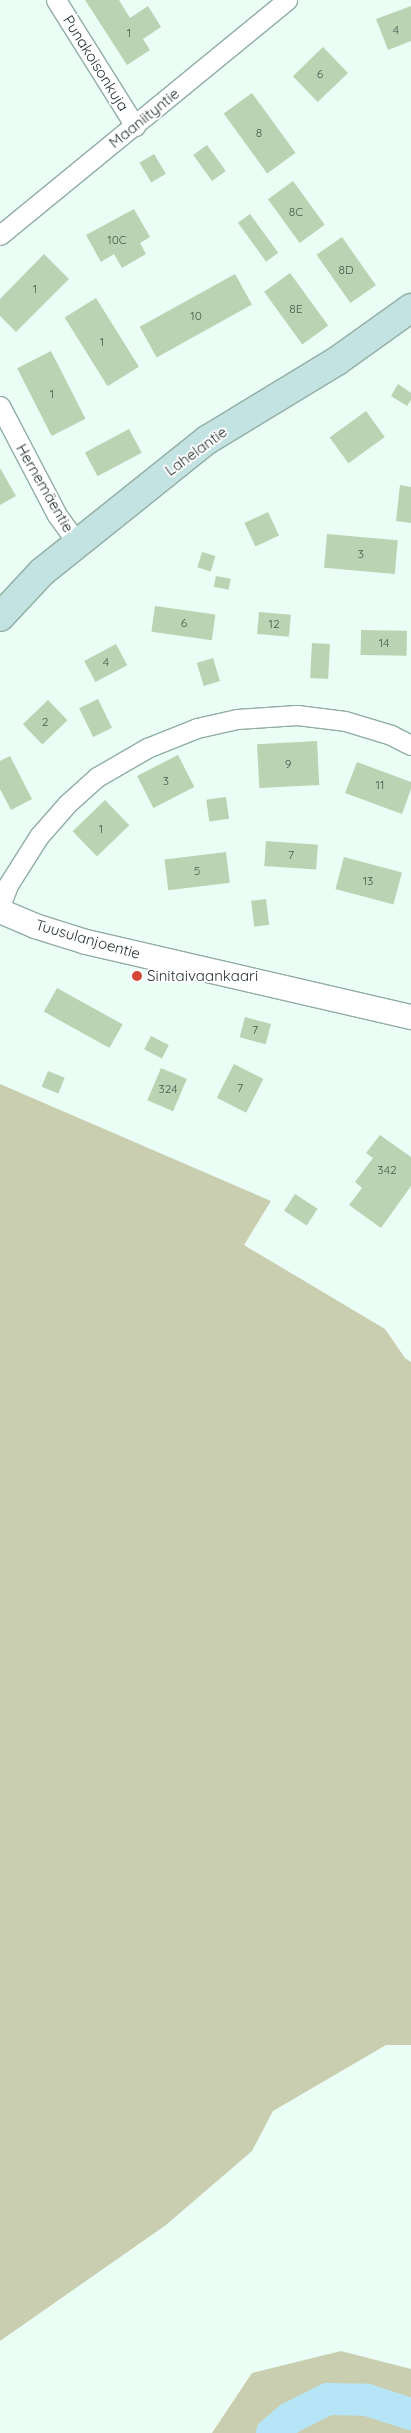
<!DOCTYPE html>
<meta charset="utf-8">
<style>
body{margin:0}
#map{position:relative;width:411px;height:2433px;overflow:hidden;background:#ebfef6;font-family:Quicksand,sans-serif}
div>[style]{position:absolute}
.green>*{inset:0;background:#caceb0}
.river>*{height:32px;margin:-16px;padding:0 16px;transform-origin:16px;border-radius:16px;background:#b7e5f8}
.building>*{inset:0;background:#b8d4b2;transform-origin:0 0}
.roads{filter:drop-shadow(1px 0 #91aea2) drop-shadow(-1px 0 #91aea2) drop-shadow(0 1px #91aea2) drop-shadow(0 -1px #91aea2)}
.minor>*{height:19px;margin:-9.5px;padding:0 9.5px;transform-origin:9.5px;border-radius:9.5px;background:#fff}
.tertiary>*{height:24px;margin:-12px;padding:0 12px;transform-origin:12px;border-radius:12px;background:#fff}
.secondary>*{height:28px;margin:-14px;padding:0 14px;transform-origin:14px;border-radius:14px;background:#c3e2e2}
.dots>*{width:14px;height:14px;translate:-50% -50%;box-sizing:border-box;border:2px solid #fff;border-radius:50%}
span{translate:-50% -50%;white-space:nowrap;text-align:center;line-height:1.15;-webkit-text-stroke:4px #fff;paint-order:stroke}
.number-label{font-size:12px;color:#4a5a4e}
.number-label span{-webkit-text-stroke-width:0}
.street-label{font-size:15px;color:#26322d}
.poi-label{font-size:15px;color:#26322d}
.left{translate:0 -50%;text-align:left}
</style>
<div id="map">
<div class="green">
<div style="clip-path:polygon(0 1084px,271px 1201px,244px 1245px,385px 1329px,405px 1358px,411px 1362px,411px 2045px,386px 2045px,273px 2111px,252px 2151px,166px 2225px,0 2341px)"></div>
<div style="clip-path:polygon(341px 2351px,411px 2369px,411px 2433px,212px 2433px,252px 2373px)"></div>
</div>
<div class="river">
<div style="left:272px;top:2433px;width:23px;rotate:-40deg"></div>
<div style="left:290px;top:2418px;width:42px;rotate:-26.6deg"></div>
<div style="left:328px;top:2399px;width:39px;rotate:1deg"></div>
<div style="left:367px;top:2400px;width:46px;rotate:17.7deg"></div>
</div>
<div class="building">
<div style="clip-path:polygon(85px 0,119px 0,130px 18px,148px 6px,161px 27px,143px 39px,150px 50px,127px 65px)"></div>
<div style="clip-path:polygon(411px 6px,411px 41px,388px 50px,376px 19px)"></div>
<div style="left:323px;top:47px;width:36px;height:42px;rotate:46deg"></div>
<div style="left:252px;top:93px;width:74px;height:35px;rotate:54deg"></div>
<div style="left:207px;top:145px;width:32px;height:17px;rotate:54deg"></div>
<div style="left:154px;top:154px;width:23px;height:17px;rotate:59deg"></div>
<div style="left:293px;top:181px;width:54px;height:31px;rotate:54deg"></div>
<div style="clip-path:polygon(134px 209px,150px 237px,140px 243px,146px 254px,122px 268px,114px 254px,101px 262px,86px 235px)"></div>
<div style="left:250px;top:214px;width:48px;height:15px;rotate:54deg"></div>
<div style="left:342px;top:237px;width:59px;height:31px;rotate:55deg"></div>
<div style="clip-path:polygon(44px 254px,69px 279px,16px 332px,0 316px,0 299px)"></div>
<div style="left:290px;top:273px;width:65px;height:32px;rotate:54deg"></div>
<div style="left:235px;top:274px;width:35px;height:109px;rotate:61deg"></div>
<div style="left:96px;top:298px;width:81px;height:37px;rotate:58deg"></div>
<div style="left:51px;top:351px;width:76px;height:38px;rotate:63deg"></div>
<div style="clip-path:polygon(398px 384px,411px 393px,411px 400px,407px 406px,391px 396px)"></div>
<div style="left:366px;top:411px;width:32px;height:45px;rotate:54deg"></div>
<div style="left:129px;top:429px;width:27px;height:50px;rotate:62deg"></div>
<div style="clip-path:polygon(0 468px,16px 496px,0 505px)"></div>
<div style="clip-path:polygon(400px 485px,411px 487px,411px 523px,396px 521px)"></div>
<div style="left:268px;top:512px;width:26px;height:26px;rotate:65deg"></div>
<div style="left:327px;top:534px;width:71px;height:34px;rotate:5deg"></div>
<div style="left:202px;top:552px;width:14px;height:16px;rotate:17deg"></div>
<div style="left:216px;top:576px;width:15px;height:11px;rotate:11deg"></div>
<div style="left:155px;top:606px;width:61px;height:26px;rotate:8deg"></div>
<div style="left:259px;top:612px;width:32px;height:22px;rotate:5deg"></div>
<div style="left:361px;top:630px;width:46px;height:25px;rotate:1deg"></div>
<div style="left:312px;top:643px;width:18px;height:35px;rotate:3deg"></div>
<div style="left:116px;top:644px;width:24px;height:36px;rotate:62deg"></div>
<div style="left:213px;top:658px;width:24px;height:17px;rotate:73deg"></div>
<div style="left:98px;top:699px;width:32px;height:21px;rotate:64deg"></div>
<div style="left:48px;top:700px;width:28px;height:35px;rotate:46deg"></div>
<div style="left:317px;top:741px;width:44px;height:60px;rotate:87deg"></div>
<div style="left:178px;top:755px;width:36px;height:46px;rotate:63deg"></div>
<div style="clip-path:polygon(10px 756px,32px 799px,11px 810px,0 789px,0 761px)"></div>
<div style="clip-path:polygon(357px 762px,411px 782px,411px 789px,402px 814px,345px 793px)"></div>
<div style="left:226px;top:797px;width:22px;height:20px;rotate:82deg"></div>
<div style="left:105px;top:800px;width:35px;height:45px;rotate:46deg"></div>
<div style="left:266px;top:841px;width:52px;height:25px;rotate:4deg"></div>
<div style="left:226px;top:852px;width:31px;height:62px;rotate:83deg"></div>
<div style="left:344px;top:857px;width:60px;height:33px;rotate:15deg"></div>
<div style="left:266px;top:899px;width:26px;height:15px;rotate:83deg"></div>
<div style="left:57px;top:988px;width:75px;height:27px;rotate:29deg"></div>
<div style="left:245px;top:1017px;width:27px;height:21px;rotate:15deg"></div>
<div style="left:151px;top:1036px;width:20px;height:15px;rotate:27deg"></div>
<div style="left:234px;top:1064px;width:33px;height:38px;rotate:27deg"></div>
<div style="left:161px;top:1068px;width:28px;height:35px;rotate:23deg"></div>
<div style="left:48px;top:1071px;width:18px;height:17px;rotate:22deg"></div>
<div style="clip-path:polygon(380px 1135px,411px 1157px,411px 1186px,381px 1228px,349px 1205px,362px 1188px,355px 1182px,373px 1158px,366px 1153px)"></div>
<div style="left:295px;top:1194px;width:27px;height:20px;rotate:33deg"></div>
</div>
<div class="roads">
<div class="minor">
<div style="left:56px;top:0;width:149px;rotate:57.9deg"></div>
<div style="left:0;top:235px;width:371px;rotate:-39.3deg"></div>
<div style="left:0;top:406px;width:123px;rotate:62.4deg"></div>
<div style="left:57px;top:515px;width:34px;rotate:54deg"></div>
<div style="left:0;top:906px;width:22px;rotate:-69deg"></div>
<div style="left:8px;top:885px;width:58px;rotate:-57.7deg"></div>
<div style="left:39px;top:836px;width:43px;rotate:-48.8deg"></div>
<div style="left:67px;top:804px;width:40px;rotate:-42deg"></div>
<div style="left:97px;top:777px;width:58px;rotate:-30.1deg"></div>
<div style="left:147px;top:748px;width:54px;rotate:-21.8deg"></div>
<div style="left:197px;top:728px;width:41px;rotate:-12.7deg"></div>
<div style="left:237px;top:719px;width:60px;rotate:-3.8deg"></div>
<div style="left:297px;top:715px;width:48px;rotate:7.1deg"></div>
<div style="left:345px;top:721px;width:48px;rotate:16.9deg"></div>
<div style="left:391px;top:735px;width:22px;rotate:27deg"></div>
</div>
<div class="tertiary">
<div style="left:0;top:911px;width:38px;rotate:23deg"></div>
<div style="left:35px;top:926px;width:53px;rotate:17.4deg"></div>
<div style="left:86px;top:942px;width:334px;rotate:13deg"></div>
</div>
<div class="secondary">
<div style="left:0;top:617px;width:62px;rotate:-47deg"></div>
<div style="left:42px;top:572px;width:211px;rotate:-38.7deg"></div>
<div style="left:207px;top:440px;width:152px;rotate:-31.3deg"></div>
<div style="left:337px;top:361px;width:91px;rotate:-35.6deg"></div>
</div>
</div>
<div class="dots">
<div style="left:137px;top:976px;background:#d44736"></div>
</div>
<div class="number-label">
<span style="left:396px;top:30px">4</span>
<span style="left:129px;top:33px">1</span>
<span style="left:320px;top:74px">6</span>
<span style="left:259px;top:133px">8</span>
<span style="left:296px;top:212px">8C</span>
<span style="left:117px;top:240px">10C</span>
<span style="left:346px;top:270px">8D</span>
<span style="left:35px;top:289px">1</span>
<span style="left:296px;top:309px">8E</span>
<span style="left:196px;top:316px">10</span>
<span style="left:102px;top:342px">1</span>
<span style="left:52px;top:394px">1</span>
<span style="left:361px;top:554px">3</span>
<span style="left:184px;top:623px">6</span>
<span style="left:274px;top:624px">12</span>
<span style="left:384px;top:643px">14</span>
<span style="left:106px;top:662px">4</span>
<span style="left:45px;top:722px">2</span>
<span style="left:288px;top:764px">9</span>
<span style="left:166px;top:781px">3</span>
<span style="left:380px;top:785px">11</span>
<span style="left:101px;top:829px">1</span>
<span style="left:291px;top:855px">7</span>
<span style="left:197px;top:871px">5</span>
<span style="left:368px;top:881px">13</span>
<span style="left:255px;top:1030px">7</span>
<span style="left:240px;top:1088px">7</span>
<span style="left:168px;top:1089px">324</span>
<span style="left:387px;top:1170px">342</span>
</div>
<div class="street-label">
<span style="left:96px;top:63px;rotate:58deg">Punakoisonkuja</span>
<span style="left:144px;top:118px;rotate:-39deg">Maaniityntie</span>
<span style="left:196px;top:451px;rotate:-36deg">Lahelantie</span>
<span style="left:45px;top:488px;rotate:60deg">Hernemäentie</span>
<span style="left:88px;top:939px;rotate:16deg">Tuusulanjoentie</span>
</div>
<div class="poi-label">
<span class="left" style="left:147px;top:976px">Sinitaivaankaari</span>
</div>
</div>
